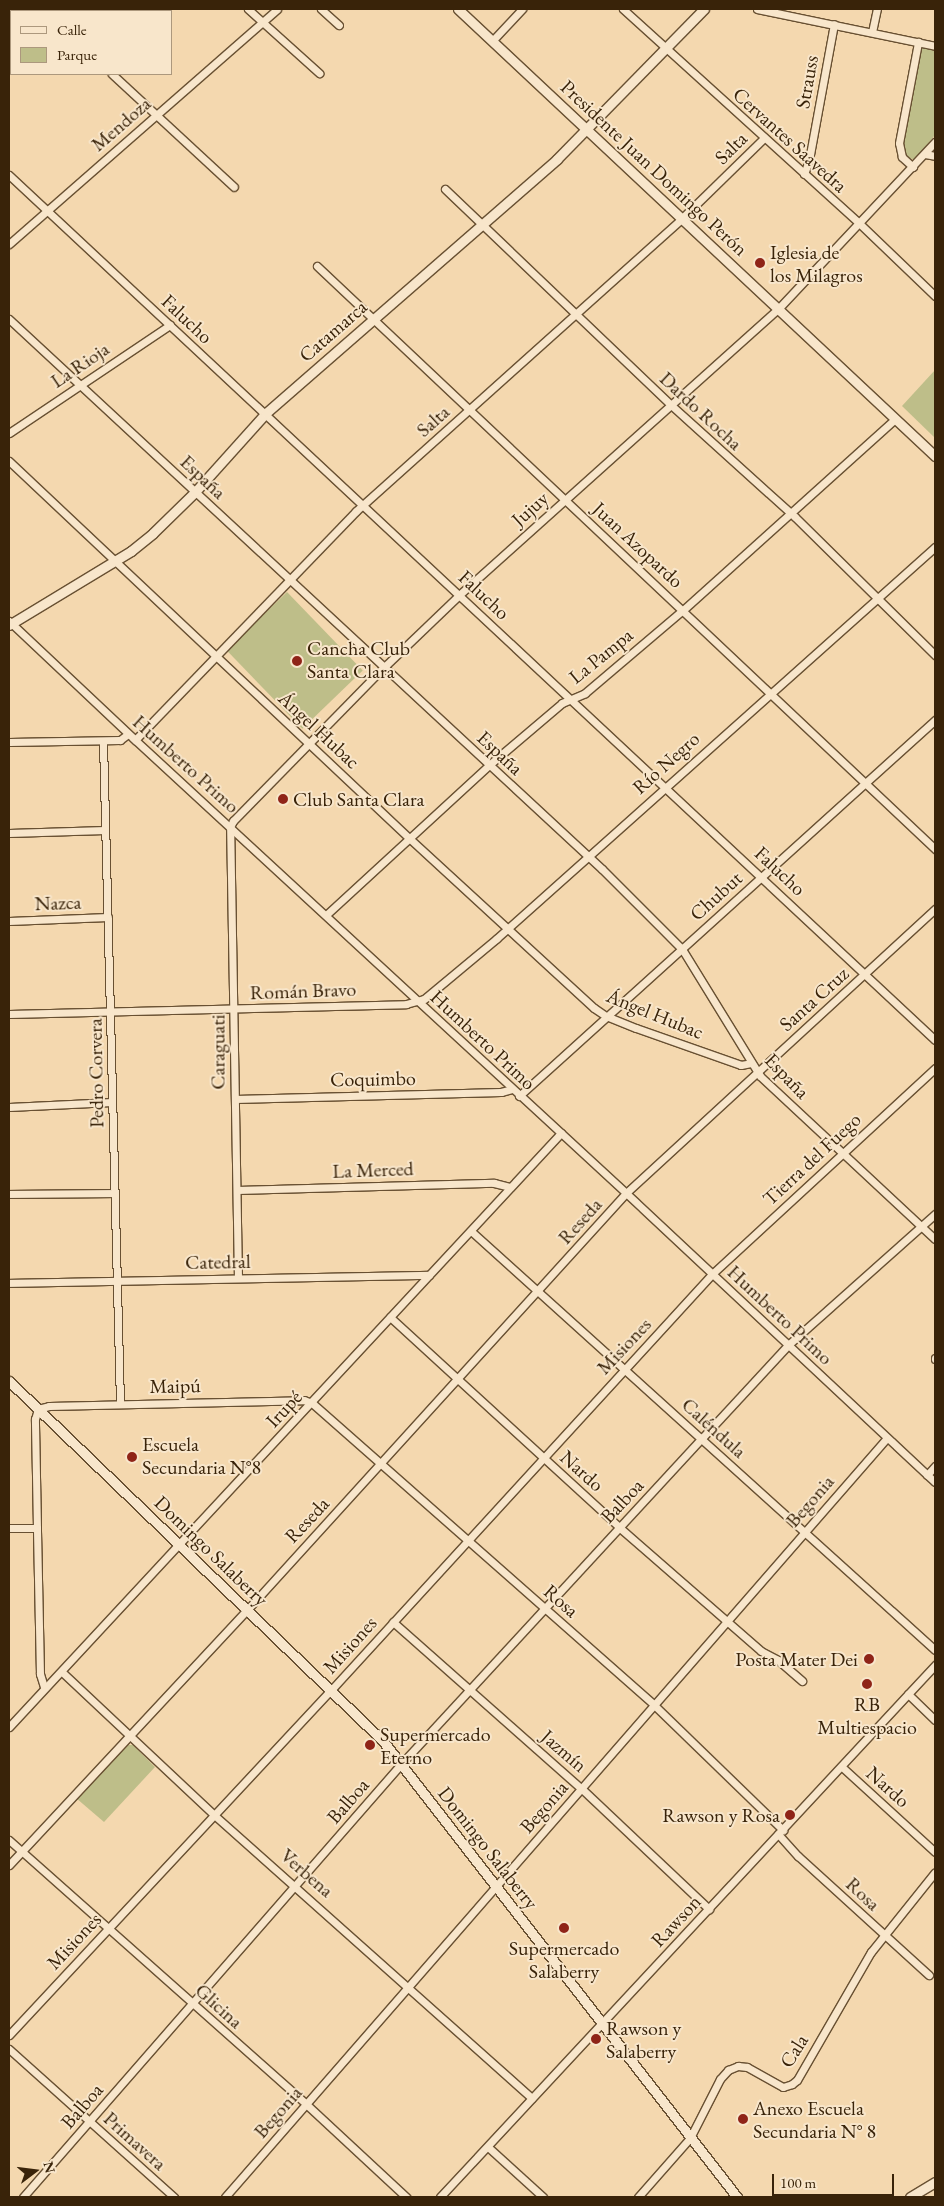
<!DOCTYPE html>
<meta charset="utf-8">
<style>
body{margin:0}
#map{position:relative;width:944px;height:2206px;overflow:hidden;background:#f4d8af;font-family:"EB Garamond",serif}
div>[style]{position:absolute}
.green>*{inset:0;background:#bebe89;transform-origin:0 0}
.stream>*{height:2.5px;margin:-1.25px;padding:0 1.25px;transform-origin:1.25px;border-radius:1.25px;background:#9cb9ad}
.roads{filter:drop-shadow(1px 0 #685032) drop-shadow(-1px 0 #685032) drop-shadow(0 1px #685032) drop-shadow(0 -1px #685032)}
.minor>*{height:7px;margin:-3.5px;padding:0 3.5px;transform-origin:3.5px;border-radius:3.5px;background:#f8e6cb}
.tertiary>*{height:9px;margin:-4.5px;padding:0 4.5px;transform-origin:4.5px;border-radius:4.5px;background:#f8e6cb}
.dots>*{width:14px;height:14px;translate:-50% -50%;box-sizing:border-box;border:2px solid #f8e6cb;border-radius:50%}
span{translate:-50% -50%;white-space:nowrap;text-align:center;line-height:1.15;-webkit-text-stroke:4px #f8e6cb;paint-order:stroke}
.street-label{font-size:20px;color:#392309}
.poi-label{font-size:20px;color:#392309}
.left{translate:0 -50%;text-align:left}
.right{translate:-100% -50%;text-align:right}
.frame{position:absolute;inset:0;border:10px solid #392309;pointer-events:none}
.legend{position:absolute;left:10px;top:10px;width:162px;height:65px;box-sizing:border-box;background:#f8e6cb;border:1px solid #ac987d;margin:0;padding:6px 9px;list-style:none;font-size:15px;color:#392309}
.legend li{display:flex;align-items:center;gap:10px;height:25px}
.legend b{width:25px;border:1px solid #ac987d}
.north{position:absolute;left:10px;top:2146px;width:50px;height:50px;-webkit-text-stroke:4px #f8e6cb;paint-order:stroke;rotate:75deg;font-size:14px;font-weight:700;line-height:20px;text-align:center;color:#392309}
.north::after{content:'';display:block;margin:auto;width:18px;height:22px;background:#392309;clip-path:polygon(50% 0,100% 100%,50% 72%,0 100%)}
.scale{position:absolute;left:772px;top:2174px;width:122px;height:22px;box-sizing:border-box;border:2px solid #392309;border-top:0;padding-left:6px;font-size:15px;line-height:18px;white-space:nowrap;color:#392309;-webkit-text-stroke:4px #f8e6cb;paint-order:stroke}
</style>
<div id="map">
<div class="green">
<div style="clip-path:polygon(922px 47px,935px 50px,935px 135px,915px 160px,907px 157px,904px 152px,903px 144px)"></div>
<div style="clip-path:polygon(935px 370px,935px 438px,902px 406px)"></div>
<div style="left:287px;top:592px;width:109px;height:84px;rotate:46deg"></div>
<div style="clip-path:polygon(127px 1745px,133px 1745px,155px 1767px,104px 1822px,76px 1798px)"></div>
</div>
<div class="stream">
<div style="left:92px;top:11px;width:5px;rotate:-22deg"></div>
<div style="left:9px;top:54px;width:2px;rotate:-27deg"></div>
</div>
<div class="roads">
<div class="minor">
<div style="left:248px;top:9px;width:96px;rotate:42deg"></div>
<div style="left:321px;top:9px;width:24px;rotate:42deg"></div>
<div style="left:623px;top:9px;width:320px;rotate:42.2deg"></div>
<div style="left:860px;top:224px;width:104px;rotate:43.8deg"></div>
<div style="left:757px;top:9px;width:182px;rotate:11.7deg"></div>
<div style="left:872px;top:32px;width:24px;rotate:-78deg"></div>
<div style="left:492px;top:41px;width:44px;rotate:-46.8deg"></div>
<div style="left:112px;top:74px;width:166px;rotate:42.8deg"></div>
<div style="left:925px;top:154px;width:10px;rotate:11deg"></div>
<div style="left:913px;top:167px;width:15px;rotate:-138deg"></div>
<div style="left:902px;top:157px;width:14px;rotate:-102deg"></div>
<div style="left:899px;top:143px;width:103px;rotate:-79.3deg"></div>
<div style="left:804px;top:174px;width:15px;rotate:-70deg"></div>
<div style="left:809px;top:160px;width:138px;rotate:-79.6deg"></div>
<div style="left:9px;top:175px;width:1267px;rotate:43.05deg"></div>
<div style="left:445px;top:189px;width:313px;rotate:43.7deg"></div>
<div style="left:671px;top:405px;width:167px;rotate:42.1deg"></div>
<div style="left:795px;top:517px;width:197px;rotate:44.6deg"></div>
<div style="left:9px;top:244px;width:356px;rotate:-41.2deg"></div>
<div style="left:317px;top:266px;width:850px;rotate:43.33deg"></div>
<div style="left:9px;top:319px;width:809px;rotate:42.85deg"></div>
<div style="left:602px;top:869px;width:113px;rotate:45deg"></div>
<div style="left:682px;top:949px;width:149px;rotate:58.4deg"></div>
<div style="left:760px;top:1076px;width:239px;rotate:43deg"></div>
<div style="left:9px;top:433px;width:194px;rotate:-33.9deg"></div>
<div style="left:9px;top:461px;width:550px;rotate:43.3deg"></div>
<div style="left:409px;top:838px;width:251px;rotate:42.6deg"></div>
<div style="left:594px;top:1008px;width:14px;rotate:34deg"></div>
<div style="left:606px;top:1016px;width:32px;rotate:22deg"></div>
<div style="left:636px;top:1028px;width:111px;rotate:19.4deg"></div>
<div style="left:741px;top:1065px;width:10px;rotate:-11deg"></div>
<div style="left:9px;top:621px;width:170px;rotate:43.3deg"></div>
<div style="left:133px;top:738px;width:671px;rotate:42.7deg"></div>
<div style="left:626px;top:1193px;width:423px;rotate:43.1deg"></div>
<div style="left:135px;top:740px;width:318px;rotate:-46deg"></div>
<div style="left:356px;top:511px;width:438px;rotate:-41.9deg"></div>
<div style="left:682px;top:218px;width:115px;rotate:-44.3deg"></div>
<div style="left:103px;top:741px;width:663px;rotate:88.53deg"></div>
<div style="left:9px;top:742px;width:111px;rotate:-1deg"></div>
<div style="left:120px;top:740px;width:10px;rotate:-37deg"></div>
<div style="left:9px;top:833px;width:96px;rotate:-1.8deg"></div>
<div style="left:326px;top:915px;width:222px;rotate:-42.6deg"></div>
<div style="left:489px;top:765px;width:96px;rotate:-40.3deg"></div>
<div style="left:562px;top:703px;width:25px;rotate:-23deg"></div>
<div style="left:585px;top:693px;width:128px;rotate:-40.3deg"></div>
<div style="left:683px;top:610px;width:285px;rotate:-42deg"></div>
<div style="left:9px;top:921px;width:99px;rotate:-2.3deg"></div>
<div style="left:9px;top:1014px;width:397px;rotate:-1.4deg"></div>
<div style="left:406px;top:1004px;width:19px;rotate:-16deg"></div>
<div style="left:424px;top:999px;width:94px;rotate:-39.8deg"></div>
<div style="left:496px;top:939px;width:589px;rotate:-41.76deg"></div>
<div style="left:519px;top:1096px;width:561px;rotate:-42.11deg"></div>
<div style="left:235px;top:1099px;width:266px;rotate:-1.5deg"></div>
<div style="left:501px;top:1092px;width:11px;rotate:-15deg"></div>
<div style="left:9px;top:1107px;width:103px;rotate:-2.8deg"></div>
<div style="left:237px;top:1190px;width:257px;rotate:-1.6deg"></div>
<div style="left:494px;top:1183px;width:16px;rotate:14deg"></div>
<div style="left:9px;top:1194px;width:106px;rotate:-0.5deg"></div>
<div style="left:471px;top:1231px;width:625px;rotate:42.08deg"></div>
<div style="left:238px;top:1278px;width:451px;rotate:-91deg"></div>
<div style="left:230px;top:827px;width:7px;rotate:-63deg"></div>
<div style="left:233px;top:821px;width:214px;rotate:-45.6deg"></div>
<div style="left:383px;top:668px;width:105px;rotate:-43.8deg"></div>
<div style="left:459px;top:595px;width:428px;rotate:-41.9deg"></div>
<div style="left:778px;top:309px;width:229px;rotate:-46.8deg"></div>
<div style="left:9px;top:1283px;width:420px;rotate:-1.1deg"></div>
<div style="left:390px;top:1317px;width:312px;rotate:42.5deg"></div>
<div style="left:620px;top:1528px;width:187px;rotate:41.1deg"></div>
<div style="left:761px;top:1651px;width:19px;rotate:28deg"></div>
<div style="left:778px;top:1660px;width:32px;rotate:41deg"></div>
<div style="left:935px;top:1358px;width:1px;rotate:90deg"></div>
<div style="left:927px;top:1475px;width:12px;rotate:-48deg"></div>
<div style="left:9px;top:1528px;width:28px"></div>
<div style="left:393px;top:1622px;width:252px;rotate:41.5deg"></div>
<div style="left:582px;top:1789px;width:175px;rotate:43.4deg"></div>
<div style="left:62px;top:1672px;width:207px;rotate:43.2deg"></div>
<div style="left:213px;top:1814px;width:427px;rotate:41.7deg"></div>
<div style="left:44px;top:1687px;width:14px;rotate:-107deg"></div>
<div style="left:40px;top:1674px;width:146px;rotate:-91.2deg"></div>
<div style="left:37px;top:1528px;width:109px;rotate:-91.1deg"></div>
<div style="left:35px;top:1419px;width:10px;rotate:-73deg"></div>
<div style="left:38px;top:1409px;width:11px;rotate:-15deg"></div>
<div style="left:49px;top:1406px;width:255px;rotate:-1.3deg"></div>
<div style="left:304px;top:1400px;width:9px;rotate:21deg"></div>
<div style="left:312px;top:1403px;width:456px;rotate:41.4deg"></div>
<div style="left:654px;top:1705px;width:180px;rotate:44.1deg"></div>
<div style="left:908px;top:1694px;width:37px;rotate:44deg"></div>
<div style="left:9px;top:1727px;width:811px;rotate:-47.1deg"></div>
<div style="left:842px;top:1767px;width:126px;rotate:42.4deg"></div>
<div style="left:778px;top:1834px;width:30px;rotate:48deg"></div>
<div style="left:798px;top:1856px;width:177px;rotate:42.3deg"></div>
<div style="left:9px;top:1840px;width:397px;rotate:41.6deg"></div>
<div style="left:306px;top:2104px;width:137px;rotate:42.9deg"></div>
<div style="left:9px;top:1865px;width:349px;rotate:-47deg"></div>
<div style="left:247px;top:1610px;width:563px;rotate:-47.73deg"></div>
<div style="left:626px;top:1193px;width:420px;rotate:-42.6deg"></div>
<div style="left:9px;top:2035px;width:473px;rotate:-47deg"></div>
<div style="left:332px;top:1689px;width:563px;rotate:-47.52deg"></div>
<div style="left:712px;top:1274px;width:304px;rotate:-42.7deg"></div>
<div style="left:9px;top:2049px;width:222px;rotate:41.9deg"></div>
<div style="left:488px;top:2147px;width:74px;rotate:42.3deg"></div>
<div style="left:23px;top:2197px;width:575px;rotate:-48.88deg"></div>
<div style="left:401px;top:1764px;width:444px;rotate:-47.3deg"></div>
<div style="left:702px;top:1438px;width:127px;rotate:-47.2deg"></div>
<div style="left:788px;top:1345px;width:197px;rotate:-41.7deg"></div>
<div style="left:225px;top:2197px;width:1007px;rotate:-48.91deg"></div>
<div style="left:440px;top:2197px;width:727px;rotate:-47.06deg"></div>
<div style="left:638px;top:2197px;width:79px;rotate:-48.6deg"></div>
<div style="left:690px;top:2138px;width:66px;rotate:-63deg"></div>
<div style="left:720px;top:2079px;width:12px;rotate:-48deg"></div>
<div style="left:728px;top:2070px;width:11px;rotate:-22deg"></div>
<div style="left:738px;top:2066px;width:9px;rotate:6deg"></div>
<div style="left:747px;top:2067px;width:41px;rotate:29.1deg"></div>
<div style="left:783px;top:2087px;width:9px;rotate:-18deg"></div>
<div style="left:792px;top:2084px;width:6px;rotate:-39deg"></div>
<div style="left:797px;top:2080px;width:148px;rotate:-60deg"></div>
<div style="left:871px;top:1952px;width:102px;rotate:-51.3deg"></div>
</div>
<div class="tertiary">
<div style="left:458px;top:9px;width:654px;rotate:43.14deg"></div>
<div style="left:9px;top:625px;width:143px;rotate:-31.2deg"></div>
<div style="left:131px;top:551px;width:28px;rotate:-39deg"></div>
<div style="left:153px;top:533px;width:59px;rotate:-44.3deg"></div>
<div style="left:195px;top:492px;width:106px;rotate:-48.1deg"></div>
<div style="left:266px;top:413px;width:386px;rotate:-41.1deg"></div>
<div style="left:557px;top:159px;width:210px;rotate:-45.6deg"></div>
<div style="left:9px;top:1381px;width:519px;rotate:43.91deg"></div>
<div style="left:383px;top:1741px;width:577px;rotate:52.18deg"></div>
<div style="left:910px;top:2197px;width:29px;rotate:-31deg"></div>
</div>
</div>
<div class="dots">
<div style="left:760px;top:263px;background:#8f2418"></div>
<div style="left:297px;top:661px;background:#8f2418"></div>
<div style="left:283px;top:799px;background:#8f2418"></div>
<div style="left:132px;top:1457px;background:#8f2418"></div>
<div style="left:869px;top:1659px;background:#8f2418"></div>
<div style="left:867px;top:1684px;background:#8f2418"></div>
<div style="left:370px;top:1745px;background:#8f2418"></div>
<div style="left:790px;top:1815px;background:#8f2418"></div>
<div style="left:564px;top:1928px;background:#8f2418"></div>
<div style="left:596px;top:2039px;background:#8f2418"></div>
<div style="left:743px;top:2119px;background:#8f2418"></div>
</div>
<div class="street-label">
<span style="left:807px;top:82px;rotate:-80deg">Strauss</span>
<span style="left:121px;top:124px;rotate:-41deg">Mendoza</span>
<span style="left:790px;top:140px;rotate:42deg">Cervantes Saavedra</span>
<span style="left:731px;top:148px;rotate:-45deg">Salta</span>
<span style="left:654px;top:168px;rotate:43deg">Presidente Juan Domingo Perón</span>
<span style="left:187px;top:319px;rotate:43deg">Falucho</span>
<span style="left:333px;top:331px;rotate:-41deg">Catamarca</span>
<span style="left:80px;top:365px;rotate:-34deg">La Rioja</span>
<span style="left:701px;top:411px;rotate:43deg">Dardo Rocha</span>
<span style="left:433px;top:421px;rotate:-42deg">Salta</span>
<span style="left:203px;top:477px;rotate:43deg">España</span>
<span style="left:530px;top:509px;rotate:-42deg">Jujuy</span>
<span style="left:638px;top:545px;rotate:43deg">Juan Azopardo</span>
<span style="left:484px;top:595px;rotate:43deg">Falucho</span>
<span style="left:601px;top:656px;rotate:-39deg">La Pampa</span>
<span style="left:319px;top:730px;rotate:43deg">Ángel Hubac</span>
<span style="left:500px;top:753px;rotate:43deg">España</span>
<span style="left:666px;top:763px;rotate:-42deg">Río Negro</span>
<span style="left:186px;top:764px;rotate:42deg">Humberto Primo</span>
<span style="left:780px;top:871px;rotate:43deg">Falucho</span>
<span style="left:716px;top:896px;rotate:-42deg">Chubut</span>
<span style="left:58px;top:903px;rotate:-2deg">Nazca</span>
<span style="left:303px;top:991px;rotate:-2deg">Román Bravo</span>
<span style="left:814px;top:999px;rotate:-42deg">Santa Cruz</span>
<span style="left:655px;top:1014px;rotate:22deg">Ángel Hubac</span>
<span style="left:483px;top:1040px;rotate:43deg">Humberto Primo</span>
<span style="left:218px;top:1052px;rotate:-90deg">Caraguati</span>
<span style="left:96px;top:1073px;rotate:-91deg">Pedro Corvera</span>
<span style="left:787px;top:1076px;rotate:46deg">España</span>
<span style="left:373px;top:1079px;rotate:-1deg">Coquimbo</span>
<span style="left:812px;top:1159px;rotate:-43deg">Tierra del Fuego</span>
<span style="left:373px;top:1170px;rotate:-2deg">La Merced</span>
<span style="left:580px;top:1221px;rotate:-48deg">Reseda</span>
<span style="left:218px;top:1262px;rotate:-1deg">Catedral</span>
<span style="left:780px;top:1315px;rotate:43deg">Humberto Primo</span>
<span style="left:624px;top:1346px;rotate:-47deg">Misiones</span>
<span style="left:175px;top:1386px;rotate:-1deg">Maipú</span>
<span style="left:284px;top:1409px;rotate:-47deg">Irupé</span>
<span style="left:714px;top:1428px;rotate:42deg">Caléndula</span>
<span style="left:582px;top:1471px;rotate:42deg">Nardo</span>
<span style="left:622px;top:1501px;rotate:-47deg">Balboa</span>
<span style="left:810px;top:1501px;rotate:-49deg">Begonia</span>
<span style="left:307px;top:1520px;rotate:-47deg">Reseda</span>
<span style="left:211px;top:1551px;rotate:44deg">Domingo Salaberry</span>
<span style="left:561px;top:1601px;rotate:41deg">Rosa</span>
<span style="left:350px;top:1645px;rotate:-48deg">Misiones</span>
<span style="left:564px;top:1751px;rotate:41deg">Jazmín</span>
<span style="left:888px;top:1787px;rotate:42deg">Nardo</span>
<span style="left:348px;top:1801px;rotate:-49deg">Balboa</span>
<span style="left:544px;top:1807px;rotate:-49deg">Begonia</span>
<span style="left:488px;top:1848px;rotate:52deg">Domingo Salaberry</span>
<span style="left:307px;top:1873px;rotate:41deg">Verbena</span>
<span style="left:863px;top:1894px;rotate:43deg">Rosa</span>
<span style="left:676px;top:1921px;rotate:-47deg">Rawson</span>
<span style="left:74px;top:1941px;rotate:-47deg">Misiones</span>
<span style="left:219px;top:2006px;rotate:42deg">Glicina</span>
<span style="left:794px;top:2051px;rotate:-58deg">Cala</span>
<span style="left:82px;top:2106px;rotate:-49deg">Balboa</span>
<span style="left:278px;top:2112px;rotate:-49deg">Begonia</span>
<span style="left:135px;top:2141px;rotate:42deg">Primavera</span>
</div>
<div class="poi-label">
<span class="left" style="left:770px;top:264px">Iglesia de<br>los Milagros</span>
<span class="left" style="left:307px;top:660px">Cancha Club<br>Santa Clara</span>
<span class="left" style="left:293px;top:799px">Club Santa Clara</span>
<span class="left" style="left:142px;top:1456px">Escuela<br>Secundaria N°8</span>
<span class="right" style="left:858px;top:1659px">Posta Mater Dei</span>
<span style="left:867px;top:1716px">RB<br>Multiespacio</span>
<span class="left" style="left:380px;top:1746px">Supermercado<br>Eterno</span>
<span class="right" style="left:780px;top:1815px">Rawson y Rosa</span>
<span style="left:564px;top:1960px">Supermercado<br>Salaberry</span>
<span class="left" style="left:606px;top:2040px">Rawson y<br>Salaberry</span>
<span class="left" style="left:753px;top:2120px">Anexo Escuela<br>Secundaria N° 8</span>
</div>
<div class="frame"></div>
<ul class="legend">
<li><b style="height:6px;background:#f8e6cb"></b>Calle</li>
<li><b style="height:14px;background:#bebe89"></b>Parque</li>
</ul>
<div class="north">N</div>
<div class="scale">100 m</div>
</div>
